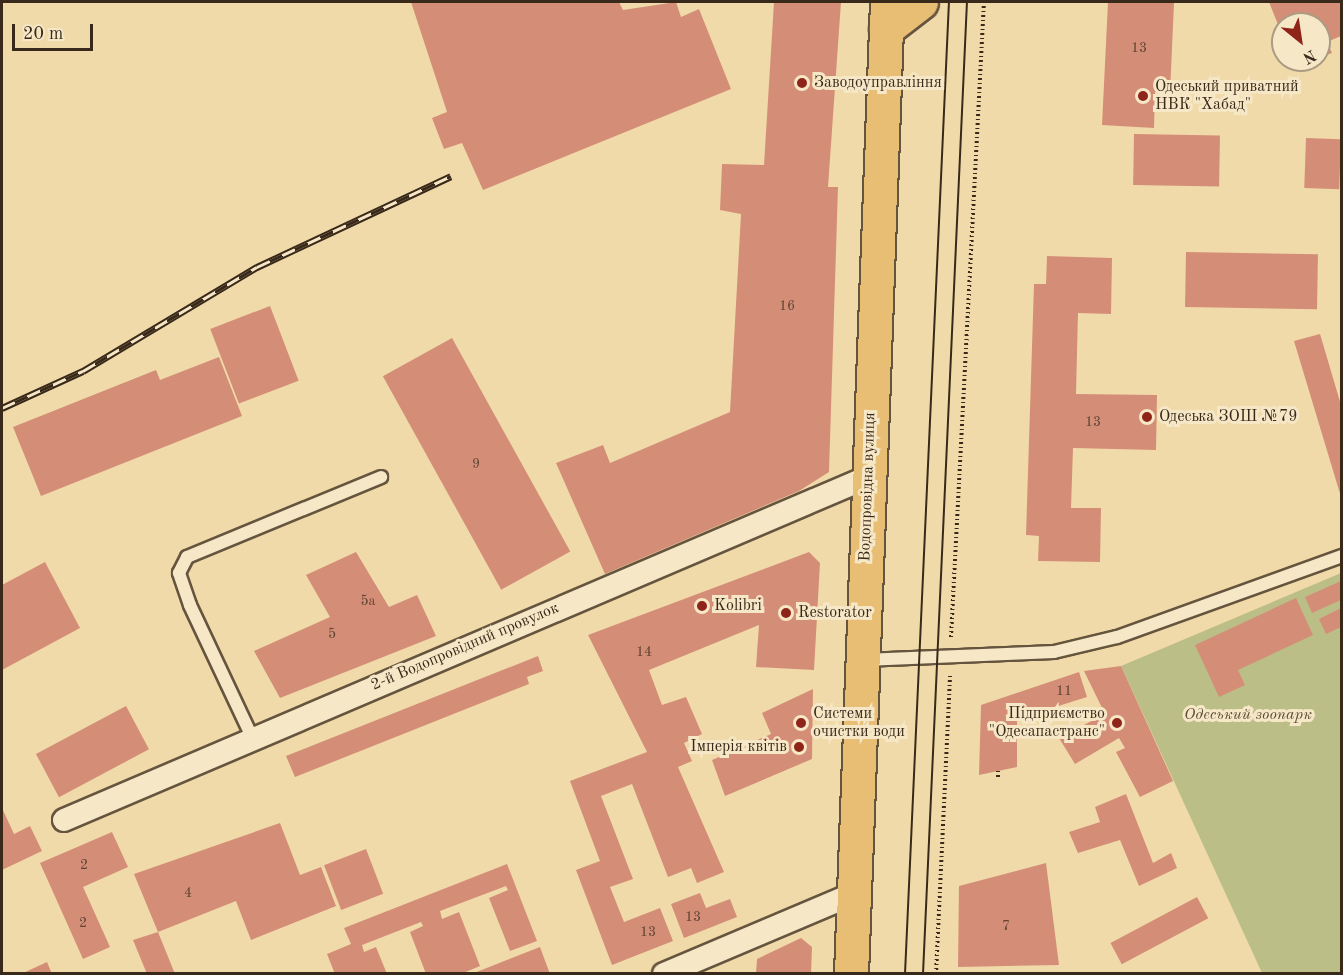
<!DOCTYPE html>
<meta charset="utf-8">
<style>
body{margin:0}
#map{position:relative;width:1343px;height:975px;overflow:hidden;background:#f1daa9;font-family:"Old Standard TT",serif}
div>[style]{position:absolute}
.green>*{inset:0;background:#bbbf87}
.building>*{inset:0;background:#d48e77;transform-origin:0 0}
.path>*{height:4px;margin-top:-2px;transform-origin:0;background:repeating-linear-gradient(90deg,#38291a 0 1.5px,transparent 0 4.5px)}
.roads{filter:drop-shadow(2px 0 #66553e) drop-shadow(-2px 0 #66553e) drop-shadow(0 2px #66553e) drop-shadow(0 -2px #66553e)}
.lane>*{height:12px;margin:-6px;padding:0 6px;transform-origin:6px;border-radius:6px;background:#f6e7c7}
.street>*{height:22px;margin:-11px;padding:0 11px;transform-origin:11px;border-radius:11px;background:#f6e7c7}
.primary>*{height:33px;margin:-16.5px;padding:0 16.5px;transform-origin:16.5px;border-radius:16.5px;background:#e8bd74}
.tram>*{height:1.5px;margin:-0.75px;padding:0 0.75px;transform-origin:0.75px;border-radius:0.75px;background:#38291a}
.rail>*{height:7px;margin-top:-3.5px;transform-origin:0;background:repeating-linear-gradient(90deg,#f6e7c7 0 14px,#38291a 0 28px);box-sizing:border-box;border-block:2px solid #38291a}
.dots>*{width:16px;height:16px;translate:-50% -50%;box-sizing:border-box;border:3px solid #f6e7c7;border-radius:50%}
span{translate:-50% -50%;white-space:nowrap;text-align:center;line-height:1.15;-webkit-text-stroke:6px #f6e7c7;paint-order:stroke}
.number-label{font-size:14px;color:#5f4231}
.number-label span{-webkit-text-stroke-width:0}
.poi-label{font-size:16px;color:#38291a}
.left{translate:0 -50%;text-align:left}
.right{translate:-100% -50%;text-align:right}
.street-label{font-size:16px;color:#38291a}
.park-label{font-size:16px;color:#594e35;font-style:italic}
.frame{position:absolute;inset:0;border:3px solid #38291a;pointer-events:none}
.north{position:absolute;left:1271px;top:12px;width:60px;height:60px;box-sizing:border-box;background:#f6e7c7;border:2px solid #aa9b82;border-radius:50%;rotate:150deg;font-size:16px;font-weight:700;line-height:24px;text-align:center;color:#38291a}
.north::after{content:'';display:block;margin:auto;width:21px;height:27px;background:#8f2418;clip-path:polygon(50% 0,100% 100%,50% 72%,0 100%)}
.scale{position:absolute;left:12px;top:24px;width:81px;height:27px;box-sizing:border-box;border:3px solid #38291a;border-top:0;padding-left:8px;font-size:18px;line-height:21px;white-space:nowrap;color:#38291a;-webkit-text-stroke:4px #f6e7c7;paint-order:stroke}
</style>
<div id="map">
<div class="green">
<div style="clip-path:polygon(1341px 573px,1341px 973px,1262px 973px,1121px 666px)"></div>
</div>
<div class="building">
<div style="clip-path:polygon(411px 2px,619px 2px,623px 10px,676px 2px,681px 17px,699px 9px,731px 89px,483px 190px,462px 143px,444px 149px,432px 118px,447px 112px)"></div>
<div style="clip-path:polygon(774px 2px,841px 2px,828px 187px,838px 187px,829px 472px,799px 491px,605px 574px,556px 463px,603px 445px,610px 463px,730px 412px,741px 214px,720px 210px,722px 164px,764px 165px)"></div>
<div style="clip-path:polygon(1108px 2px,1174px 3px,1170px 93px,1155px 92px,1154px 128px,1102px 125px)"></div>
<div style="clip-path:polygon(1269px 2px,1341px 2px,1341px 36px,1327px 42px,1332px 53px,1319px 58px,1319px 24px,1283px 24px,1283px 37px)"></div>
<div style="left:1134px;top:134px;width:86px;height:51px;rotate:1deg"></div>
<div style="left:1306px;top:138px;width:35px;height:50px;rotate:2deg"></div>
<div style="left:1186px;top:252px;width:132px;height:55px;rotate:1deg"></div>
<div style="clip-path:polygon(1047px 256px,1112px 258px,1111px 314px,1078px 313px,1076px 394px,1157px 395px,1156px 450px,1073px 448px,1071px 508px,1101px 508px,1100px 562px,1038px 561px,1039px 536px,1026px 535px,1034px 284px,1046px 284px)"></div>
<div style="left:270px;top:306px;width:80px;height:64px;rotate:69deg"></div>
<div style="clip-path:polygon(1320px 334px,1341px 405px,1341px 497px,1294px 341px)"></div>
<div style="left:452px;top:338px;width:244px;height:79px;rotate:61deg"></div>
<div style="clip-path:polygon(219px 357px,242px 416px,41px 496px,13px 427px,156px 370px,160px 380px)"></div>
<div style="clip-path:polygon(356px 552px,389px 607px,417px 595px,436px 636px,280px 698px,254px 651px,330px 617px,306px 575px)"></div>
<div style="clip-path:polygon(809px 552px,820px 563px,814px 670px,756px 667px,759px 625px,649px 670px,662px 705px,686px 697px,702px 734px,684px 743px,692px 761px,678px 767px,724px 872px,697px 883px,691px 868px,668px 877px,632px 784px,601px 796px,633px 879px,610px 887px,624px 922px,660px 908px,673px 941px,612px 965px,576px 870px,600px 861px,570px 781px,647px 752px,588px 635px)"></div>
<div style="clip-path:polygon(45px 562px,80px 628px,2px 670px,2px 585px)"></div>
<div style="clip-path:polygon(1341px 581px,1341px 600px,1312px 613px,1305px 597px)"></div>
<div style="clip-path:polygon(1296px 598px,1313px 635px,1238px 670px,1245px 685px,1219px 697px,1195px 645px)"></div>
<div style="clip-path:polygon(1341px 608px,1341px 627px,1326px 634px,1319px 619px)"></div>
<div style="clip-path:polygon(538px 656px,543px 671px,527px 677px,529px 684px,295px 777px,286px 756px)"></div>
<div style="clip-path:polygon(1121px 666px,1173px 781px,1140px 797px,1116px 752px,1125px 748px,1119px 738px,1075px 764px,1059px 738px,1105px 714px,1084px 671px)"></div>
<div style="clip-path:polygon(1079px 672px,1087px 697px,1017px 719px,1017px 767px,979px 775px,981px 705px)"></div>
<div style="clip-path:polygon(813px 689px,812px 759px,725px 796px,712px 760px,771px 734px,762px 713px)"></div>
<div style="left:126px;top:706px;width:49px;height:102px;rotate:62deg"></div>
<div style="clip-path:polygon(1126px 794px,1153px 863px,1171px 853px,1177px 868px,1139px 886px,1120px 840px,1078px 853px,1069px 832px,1100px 822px,1095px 807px)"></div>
<div style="clip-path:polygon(2px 808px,14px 834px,30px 826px,42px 851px,2px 870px)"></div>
<div style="clip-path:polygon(280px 823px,300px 875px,321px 867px,336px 906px,251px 940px,236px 901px,158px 932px,134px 874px)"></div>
<div style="clip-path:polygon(112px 832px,128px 867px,83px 887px,110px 947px,83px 959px,40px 863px)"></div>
<div style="left:366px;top:849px;width:48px;height:45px;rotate:69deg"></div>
<div style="clip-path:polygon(1046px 863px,1059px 965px,958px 967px,959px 886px)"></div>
<div style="clip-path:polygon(507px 864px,537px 941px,510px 951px,489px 898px,508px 890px,506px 886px,440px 911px,442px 919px,459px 912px,480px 966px,461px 974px,426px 974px,410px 932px,423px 926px,421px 922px,362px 945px,364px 952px,376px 947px,387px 974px,335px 974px,327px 954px,351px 944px,344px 928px)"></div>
<div style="clip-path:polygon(700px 893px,706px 908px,730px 899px,737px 917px,684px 938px,671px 904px)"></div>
<div style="left:1197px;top:897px;width:24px;height:98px;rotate:62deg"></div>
<div style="clip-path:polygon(158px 932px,173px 969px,175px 974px,147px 974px,133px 940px)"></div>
<div style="clip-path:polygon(801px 938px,812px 947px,811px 974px,756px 974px,757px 959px)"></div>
<div style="clip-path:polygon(540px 947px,550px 974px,474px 974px,474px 973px)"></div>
<div style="clip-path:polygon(47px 962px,52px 974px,21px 974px)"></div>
</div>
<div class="path">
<div style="left:951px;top:637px;width:636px;rotate:-87.03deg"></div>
<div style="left:998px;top:771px;width:8px;rotate:90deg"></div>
<div style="left:936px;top:974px;width:299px;rotate:-87.3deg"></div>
</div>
<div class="roads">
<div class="lane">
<div style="left:864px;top:660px;width:190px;rotate:-2.4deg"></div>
<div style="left:1054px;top:652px;width:65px;rotate:-13.4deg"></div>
<div style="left:1117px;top:637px;width:239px;rotate:-19.8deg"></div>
<div style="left:252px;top:737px;width:146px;rotate:-115.2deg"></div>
<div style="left:190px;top:605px;width:34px;rotate:-109deg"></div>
<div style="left:179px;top:573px;width:18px;rotate:-63deg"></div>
<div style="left:187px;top:557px;width:210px;rotate:-22.4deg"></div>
</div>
<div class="street">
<div style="left:64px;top:820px;width:874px;rotate:-23.1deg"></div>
<div style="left:664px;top:974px;width:205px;rotate:-22.9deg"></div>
</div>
<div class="primary">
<div style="left:886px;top:29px;width:44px;rotate:-37.6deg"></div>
<div style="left:851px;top:974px;width:973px;rotate:-87.88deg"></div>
</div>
</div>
<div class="tram">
<div style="left:905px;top:974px;width:973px;rotate:-87.41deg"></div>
<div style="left:923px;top:974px;width:973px;rotate:-87.41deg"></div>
</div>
<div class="rail">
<div style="left:2px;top:408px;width:89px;rotate:-24.6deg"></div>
<div style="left:83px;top:371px;width:203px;rotate:-30.9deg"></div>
<div style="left:257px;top:267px;width:214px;rotate:-25.1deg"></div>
</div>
<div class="dots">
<div style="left:802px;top:83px;background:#8f2418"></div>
<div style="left:1143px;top:96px;background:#8f2418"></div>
<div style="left:1147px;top:417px;background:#8f2418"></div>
<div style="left:702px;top:606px;background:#8f2418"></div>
<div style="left:786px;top:613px;background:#8f2418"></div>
<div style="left:801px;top:723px;background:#8f2418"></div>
<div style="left:1117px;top:723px;background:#8f2418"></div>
<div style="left:799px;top:747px;background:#8f2418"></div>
</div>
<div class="number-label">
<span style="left:1139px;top:48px">13</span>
<span style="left:787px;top:306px">16</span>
<span style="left:1093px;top:422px">13</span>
<span style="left:476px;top:464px">9</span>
<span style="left:368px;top:601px">5а</span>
<span style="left:332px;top:634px">5</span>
<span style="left:644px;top:652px">14</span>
<span style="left:1064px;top:691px">11</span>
<span style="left:84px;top:865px">2</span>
<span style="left:188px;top:893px">4</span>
<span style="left:693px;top:917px">13</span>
<span style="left:83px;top:923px">2</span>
<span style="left:1006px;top:926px">7</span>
<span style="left:648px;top:932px">13</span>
</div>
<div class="poi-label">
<span class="left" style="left:814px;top:83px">Заводоуправління</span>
<span class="left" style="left:1155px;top:96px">Одеський приватний<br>НВК "Хабад"</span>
<span class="left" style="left:1159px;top:417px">Одеська ЗОШ №79</span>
<span class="left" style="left:714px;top:606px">Kolibri</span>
<span class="left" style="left:798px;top:613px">Restorator</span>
<span class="left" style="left:813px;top:723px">Системи<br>очистки води</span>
<span class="right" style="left:1105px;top:723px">Підприємство<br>"Одесапастранс"</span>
<span class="right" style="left:787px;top:747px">Імперія квітів</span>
</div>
<div class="street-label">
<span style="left:868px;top:487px;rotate:-88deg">Водопровідна вулиця</span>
<span style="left:465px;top:647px;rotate:-23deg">2-й Водопровідний провулок</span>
</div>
<div class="park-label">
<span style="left:1248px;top:715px">Одеський зоопарк</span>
</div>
<div class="frame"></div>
<div class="north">N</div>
<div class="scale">20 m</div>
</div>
